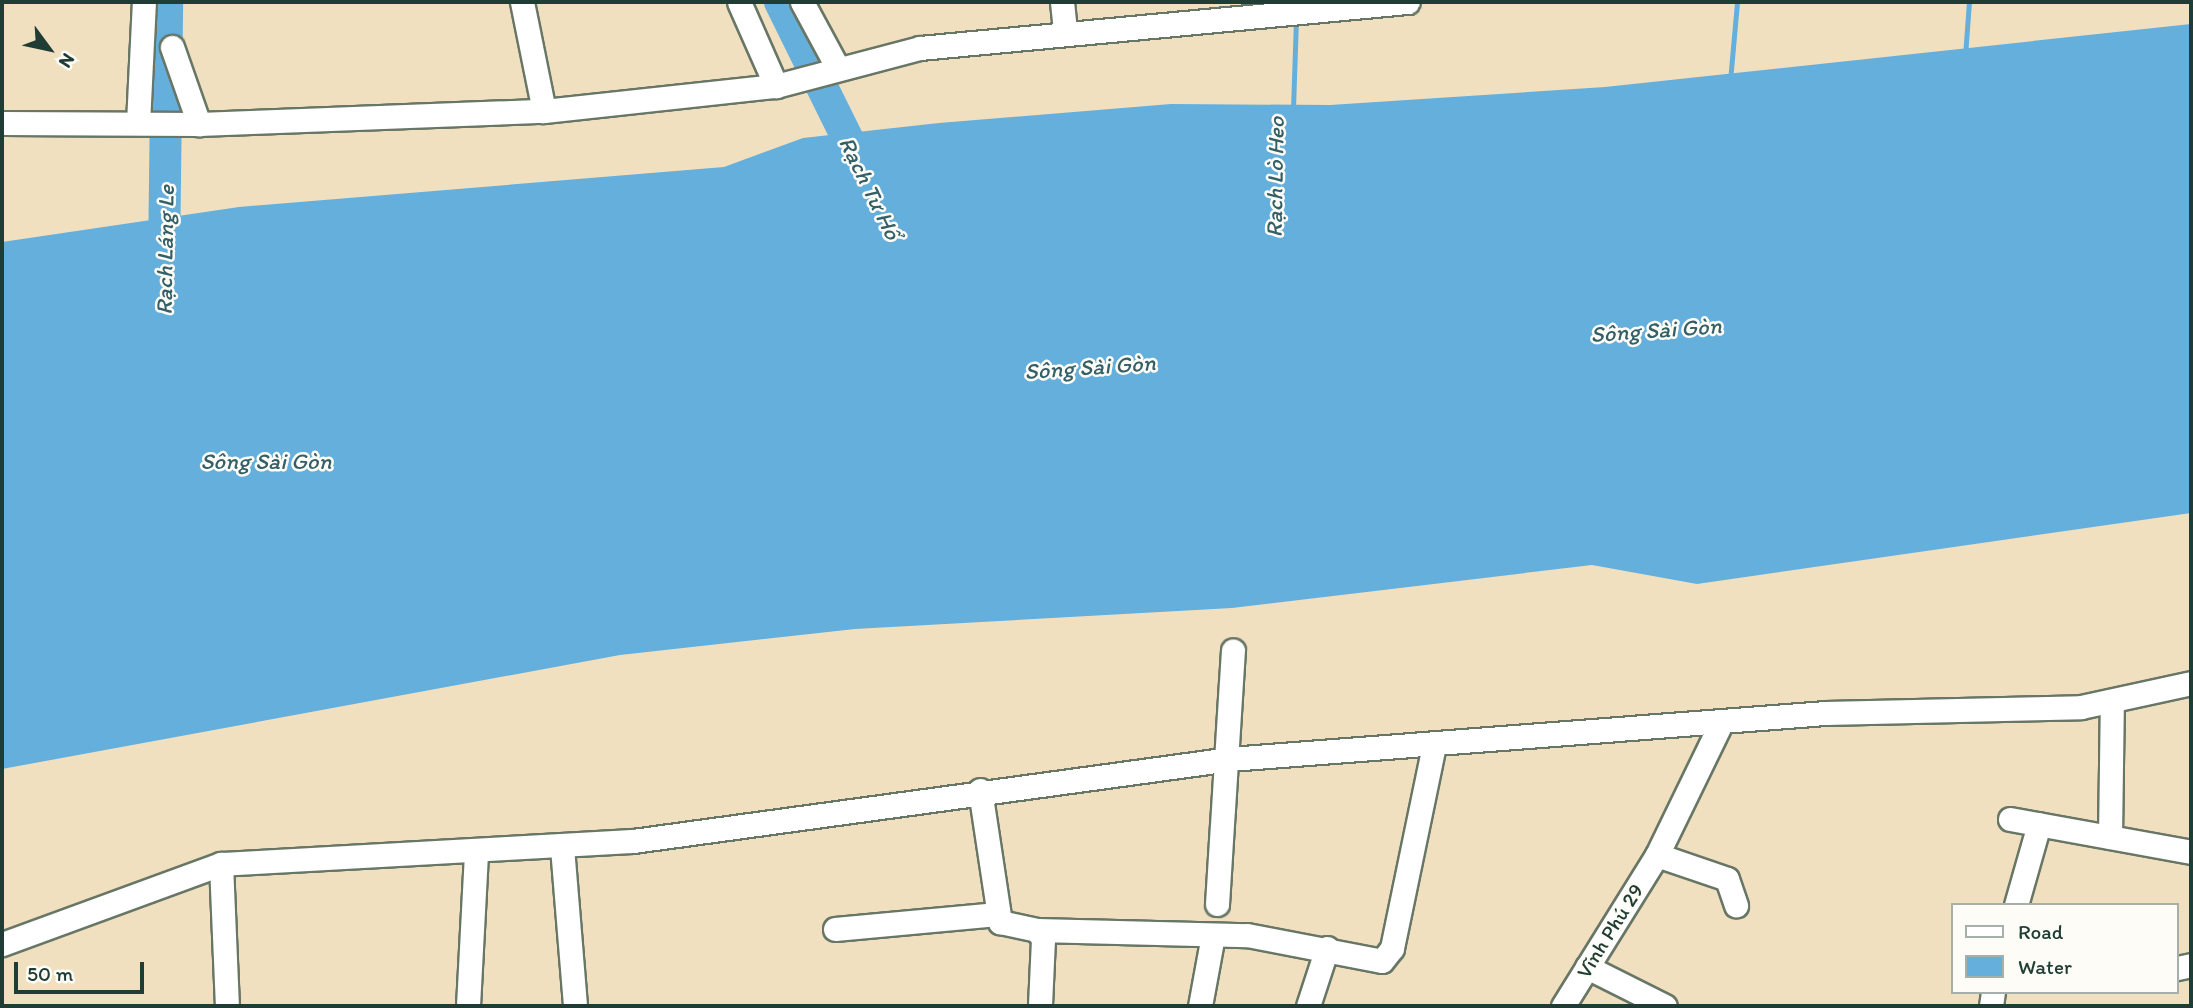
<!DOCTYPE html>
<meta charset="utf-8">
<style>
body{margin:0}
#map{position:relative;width:2193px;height:1008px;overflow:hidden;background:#f1e0c0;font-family:Itim,sans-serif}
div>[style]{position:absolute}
.water>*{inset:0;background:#65afdd}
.stream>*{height:5px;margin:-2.5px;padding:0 2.5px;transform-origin:2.5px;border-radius:2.5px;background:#65afdd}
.river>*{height:32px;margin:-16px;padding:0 16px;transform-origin:16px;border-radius:16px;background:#65afdd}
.roads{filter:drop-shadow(2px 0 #687665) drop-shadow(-2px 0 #687665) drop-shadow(0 2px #687665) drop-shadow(0 -2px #687665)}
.minor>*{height:23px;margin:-11.5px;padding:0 11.5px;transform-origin:11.5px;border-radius:11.5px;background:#fff}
span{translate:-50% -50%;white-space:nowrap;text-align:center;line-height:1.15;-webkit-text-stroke:5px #fdfcf7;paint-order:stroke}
.street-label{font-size:21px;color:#1f3d34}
.water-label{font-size:23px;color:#345f67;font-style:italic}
.frame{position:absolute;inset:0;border:4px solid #1f3d34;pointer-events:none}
.legend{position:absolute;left:1951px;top:903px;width:228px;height:91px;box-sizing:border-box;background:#fdfcf7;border:2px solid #a4b0a9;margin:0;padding:9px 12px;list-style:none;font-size:21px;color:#1f3d34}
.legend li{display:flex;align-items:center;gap:14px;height:35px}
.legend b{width:35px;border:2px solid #a4b0a9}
.north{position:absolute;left:14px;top:14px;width:70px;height:70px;-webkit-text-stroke:5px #fdfcf7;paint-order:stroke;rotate:123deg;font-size:19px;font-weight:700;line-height:28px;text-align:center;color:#1f3d34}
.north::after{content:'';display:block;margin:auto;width:24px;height:32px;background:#1f3d34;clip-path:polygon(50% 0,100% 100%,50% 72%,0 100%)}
.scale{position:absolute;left:14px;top:962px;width:130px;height:32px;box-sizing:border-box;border:4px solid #1f3d34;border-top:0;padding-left:9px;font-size:21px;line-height:24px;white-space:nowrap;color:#1f3d34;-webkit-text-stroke:5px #fdfcf7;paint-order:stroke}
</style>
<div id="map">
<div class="water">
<div style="clip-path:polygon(2191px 24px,2191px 513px,1697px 584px,1592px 565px,1232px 608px,855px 629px,620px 655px,2px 769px,2px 242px,239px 207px,724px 167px,803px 138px,939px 123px,1171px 104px,1330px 105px,1605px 87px)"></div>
</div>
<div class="stream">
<div style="left:1965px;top:56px;width:54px;rotate:-85.8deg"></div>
<div style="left:1730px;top:81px;width:79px;rotate:-84.9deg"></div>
<div style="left:1293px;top:109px;width:92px;rotate:-88.1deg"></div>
</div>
<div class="river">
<div style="left:780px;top:2px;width:187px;rotate:63.7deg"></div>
<div style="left:164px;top:262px;width:260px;rotate:-89.3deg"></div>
</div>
<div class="roads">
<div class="minor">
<div style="left:522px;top:2px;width:111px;rotate:78.6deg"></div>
<div style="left:739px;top:2px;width:92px;rotate:66.2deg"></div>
<div style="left:802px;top:2px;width:72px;rotate:61.6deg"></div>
<div style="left:1062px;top:2px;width:30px;rotate:84deg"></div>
<div style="left:172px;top:47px;width:82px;rotate:70.7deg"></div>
<div style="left:2px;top:123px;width:197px;rotate:0.3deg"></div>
<div style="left:199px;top:124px;width:345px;rotate:-2.2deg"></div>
<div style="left:544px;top:111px;width:233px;rotate:-6.2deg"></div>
<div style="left:776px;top:86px;width:149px;rotate:-14.8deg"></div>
<div style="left:920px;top:48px;width:490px;rotate:-5.4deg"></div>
<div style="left:138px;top:123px;width:121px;rotate:-87.2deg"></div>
<div style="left:980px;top:790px;width:134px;rotate:81.4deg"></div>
<div style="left:1000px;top:922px;width:38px;rotate:12deg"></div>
<div style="left:1037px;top:930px;width:11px;rotate:56deg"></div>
<div style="left:1043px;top:939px;width:67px;rotate:92.6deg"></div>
<div style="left:2010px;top:819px;width:184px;rotate:10.3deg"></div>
<div style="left:2110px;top:837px;width:135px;rotate:-89.2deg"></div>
<div style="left:562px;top:847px;width:160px;rotate:85.3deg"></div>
<div style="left:1657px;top:855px;width:74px;rotate:18.9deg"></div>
<div style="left:1727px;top:879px;width:28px;rotate:71deg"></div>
<div style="left:221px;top:864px;width:142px;rotate:87.6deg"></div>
<div style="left:1217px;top:904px;width:254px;rotate:-86.4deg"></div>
<div style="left:2016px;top:905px;width:84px;rotate:-74.1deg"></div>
<div style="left:835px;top:929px;width:163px;rotate:-5.3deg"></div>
<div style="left:1037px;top:930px;width:210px;rotate:1.4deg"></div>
<div style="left:1247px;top:935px;width:137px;rotate:10.9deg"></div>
<div style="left:1382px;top:961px;width:16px;rotate:-52deg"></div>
<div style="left:1392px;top:948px;width:207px;rotate:-78.3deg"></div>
<div style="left:2px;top:944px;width:233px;rotate:-20.1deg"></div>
<div style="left:221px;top:864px;width:413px;rotate:-3.2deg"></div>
<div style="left:633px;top:841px;width:603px;rotate:-7.82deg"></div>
<div style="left:1230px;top:759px;width:597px;rotate:-4.42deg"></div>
<div style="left:1825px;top:713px;width:256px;rotate:-1.3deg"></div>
<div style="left:2081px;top:707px;width:113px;rotate:-12.3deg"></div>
<div style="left:1587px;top:967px;width:87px;rotate:26.6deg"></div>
<div style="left:2177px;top:968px;width:14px;rotate:-12deg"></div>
<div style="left:468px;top:1006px;width:152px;rotate:-87deg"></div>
<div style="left:1200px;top:1006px;width:72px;rotate:-79.6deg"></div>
<div style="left:1308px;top:1006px;width:61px;rotate:-71.9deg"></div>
<div style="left:1563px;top:1006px;width:178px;rotate:-58.1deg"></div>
<div style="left:1657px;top:855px;width:144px;rotate:-64.1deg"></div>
<div style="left:1991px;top:1006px;width:14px;rotate:-82deg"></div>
</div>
</div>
<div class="street-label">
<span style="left:1610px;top:931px;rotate:-58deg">Vĩnh Phú 29</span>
</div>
<div class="water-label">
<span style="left:1275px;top:177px;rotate:-89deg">Rạch Lò Heo</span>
<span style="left:870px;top:188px;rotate:64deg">Rạch Tư Hổ</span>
<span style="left:165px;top:250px;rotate:-89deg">Rạch Láng Le</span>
<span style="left:1656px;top:330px;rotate:-4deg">Sông Sài Gòn</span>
<span style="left:1090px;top:367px;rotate:-4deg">Sông Sài Gòn</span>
<span style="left:266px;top:461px">Sông Sài Gòn</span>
</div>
<div class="frame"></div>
<ul class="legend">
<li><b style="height:9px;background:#fff"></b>Road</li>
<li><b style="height:19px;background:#65afdd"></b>Water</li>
</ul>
<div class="north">N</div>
<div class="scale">50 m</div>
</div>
